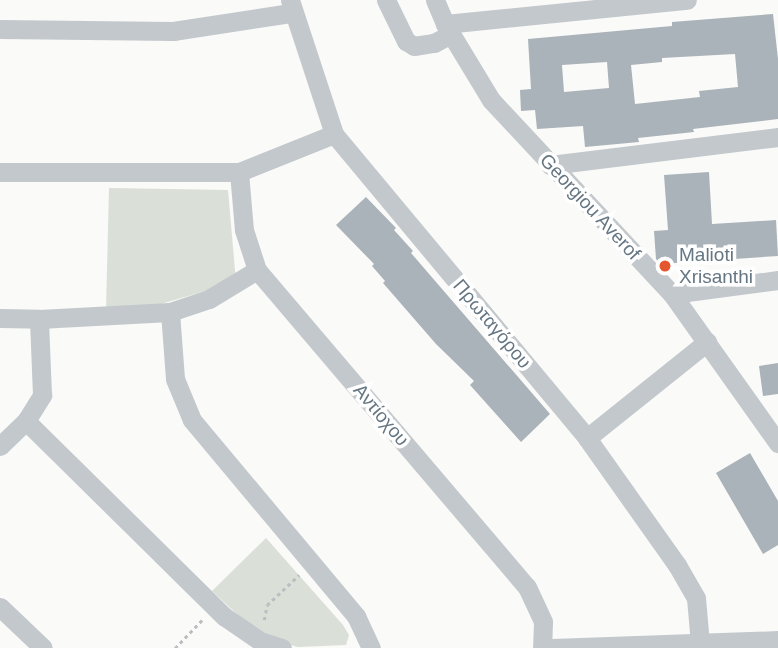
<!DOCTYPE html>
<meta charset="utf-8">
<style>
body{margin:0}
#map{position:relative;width:778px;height:648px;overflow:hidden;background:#fafaf8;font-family:Helvetica,sans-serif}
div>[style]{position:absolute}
.green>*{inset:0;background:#dadfd7}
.building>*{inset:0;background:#aab3b9}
.path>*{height:2.5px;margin-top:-1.25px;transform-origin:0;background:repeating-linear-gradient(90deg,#bbbfc2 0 3.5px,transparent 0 7px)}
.minor>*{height:19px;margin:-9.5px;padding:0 9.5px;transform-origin:9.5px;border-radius:9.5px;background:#c3c8cc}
.dots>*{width:19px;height:19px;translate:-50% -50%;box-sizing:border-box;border:4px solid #fff;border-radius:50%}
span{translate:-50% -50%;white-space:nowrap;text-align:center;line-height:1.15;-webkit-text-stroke:7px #fff;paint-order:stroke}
.street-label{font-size:19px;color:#657683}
.poi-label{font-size:19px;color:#657683}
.left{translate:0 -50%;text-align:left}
</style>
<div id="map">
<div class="green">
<div style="clip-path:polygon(109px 188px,228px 190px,236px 282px,154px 306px,106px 311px)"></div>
<div style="clip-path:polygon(266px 538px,343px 625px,349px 635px,346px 645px,298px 647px,272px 640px,255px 631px,212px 591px)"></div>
</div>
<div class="building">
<div style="clip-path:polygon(evenodd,773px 14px,778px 59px,778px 119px,693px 129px,694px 132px,638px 138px,639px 142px,585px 147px,583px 126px,537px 129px,535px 110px,521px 111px,520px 90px,531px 89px,528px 39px,672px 26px,672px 22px,773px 14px,735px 54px,738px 87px,699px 91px,700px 97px,635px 104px,631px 65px,662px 62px,662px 58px,735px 54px,773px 14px,607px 62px,609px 88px,564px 92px,562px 65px,607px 62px)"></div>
<div style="clip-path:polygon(709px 172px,712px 224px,776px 220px,778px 256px,661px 264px,656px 259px,654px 231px,668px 230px,664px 175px)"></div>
<div style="clip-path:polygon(366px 197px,396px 228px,394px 230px,413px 251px,411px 253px,550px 414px,521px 442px,470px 385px,474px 381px,436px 344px,383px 283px,385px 281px,372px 266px,374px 264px,336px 225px)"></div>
<div style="clip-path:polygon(778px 363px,778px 394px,763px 396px,759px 366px)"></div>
<div style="clip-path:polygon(750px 453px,778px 501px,778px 545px,763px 554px,716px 473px)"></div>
</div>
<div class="path">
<div style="left:264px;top:620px;width:15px;rotate:-79deg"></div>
<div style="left:267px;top:605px;width:44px;rotate:-43.2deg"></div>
<div style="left:175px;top:648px;width:40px;rotate:-46deg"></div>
</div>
<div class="minor">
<div style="left:290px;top:0;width:141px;rotate:71.8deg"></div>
<div style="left:334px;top:134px;width:396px;rotate:50.2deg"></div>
<div style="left:587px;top:438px;width:156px;rotate:54.7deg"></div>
<div style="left:677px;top:565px;width:38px;rotate:60deg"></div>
<div style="left:696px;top:598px;width:46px;rotate:85deg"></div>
<div style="left:386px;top:0;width:46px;rotate:64deg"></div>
<div style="left:406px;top:41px;width:9px;rotate:32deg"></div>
<div style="left:414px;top:46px;width:20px;rotate:-9deg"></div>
<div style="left:434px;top:43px;width:19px;rotate:-28deg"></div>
<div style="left:435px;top:0;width:26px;rotate:67deg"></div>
<div style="left:445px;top:24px;width:89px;rotate:58.8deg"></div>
<div style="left:491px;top:100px;width:265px;rotate:47deg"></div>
<div style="left:672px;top:294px;width:183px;rotate:54.6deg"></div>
<div style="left:445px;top:24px;width:243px;rotate:-5.7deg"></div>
<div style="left:0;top:29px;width:173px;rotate:0.7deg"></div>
<div style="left:173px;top:31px;width:119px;rotate:-8.7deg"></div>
<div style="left:550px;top:165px;width:230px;rotate:-7deg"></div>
<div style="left:0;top:172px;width:239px"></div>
<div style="left:239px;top:172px;width:102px;rotate:-21.8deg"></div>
<div style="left:239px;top:172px;width:58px;rotate:85.1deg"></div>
<div style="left:244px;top:230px;width:42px;rotate:72deg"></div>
<div style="left:257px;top:270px;width:416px;rotate:49.6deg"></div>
<div style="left:527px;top:587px;width:38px;rotate:65deg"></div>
<div style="left:543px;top:622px;width:26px;rotate:92deg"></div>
<div style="left:672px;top:294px;width:107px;rotate:-7.5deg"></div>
<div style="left:170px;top:312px;width:67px;rotate:85.7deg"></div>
<div style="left:175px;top:379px;width:44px;rotate:67.5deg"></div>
<div style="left:192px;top:420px;width:256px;rotate:50.1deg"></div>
<div style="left:356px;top:616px;width:35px;rotate:65deg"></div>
<div style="left:0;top:318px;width:39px;rotate:1deg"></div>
<div style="left:39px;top:319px;width:131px;rotate:-3.1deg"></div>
<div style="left:170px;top:312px;width:41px;rotate:-18.4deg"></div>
<div style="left:209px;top:299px;width:56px;rotate:-31.1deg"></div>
<div style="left:26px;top:421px;width:279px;rotate:44.6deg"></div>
<div style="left:225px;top:617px;width:42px;rotate:34.4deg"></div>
<div style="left:260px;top:641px;width:23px;rotate:18deg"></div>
<div style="left:587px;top:438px;width:154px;rotate:-38.7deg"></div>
<div style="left:0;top:446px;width:36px;rotate:-44deg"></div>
<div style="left:26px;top:421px;width:31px;rotate:-58deg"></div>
<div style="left:42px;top:395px;width:76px;rotate:-92.3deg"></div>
<div style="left:0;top:607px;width:59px;rotate:43.6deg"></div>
<div style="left:552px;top:648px;width:226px;rotate:-2deg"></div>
</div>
<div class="dots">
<div style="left:665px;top:266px;background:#e4572e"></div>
</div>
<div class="street-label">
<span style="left:590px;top:207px;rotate:47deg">Georgiou Averof</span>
<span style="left:492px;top:324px;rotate:50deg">Πρωταγόρου</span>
<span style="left:381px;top:415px;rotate:50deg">Αντίοχου</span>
</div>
<div class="poi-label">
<span class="left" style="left:679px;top:266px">Malioti<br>Xrisanthi</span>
</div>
</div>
